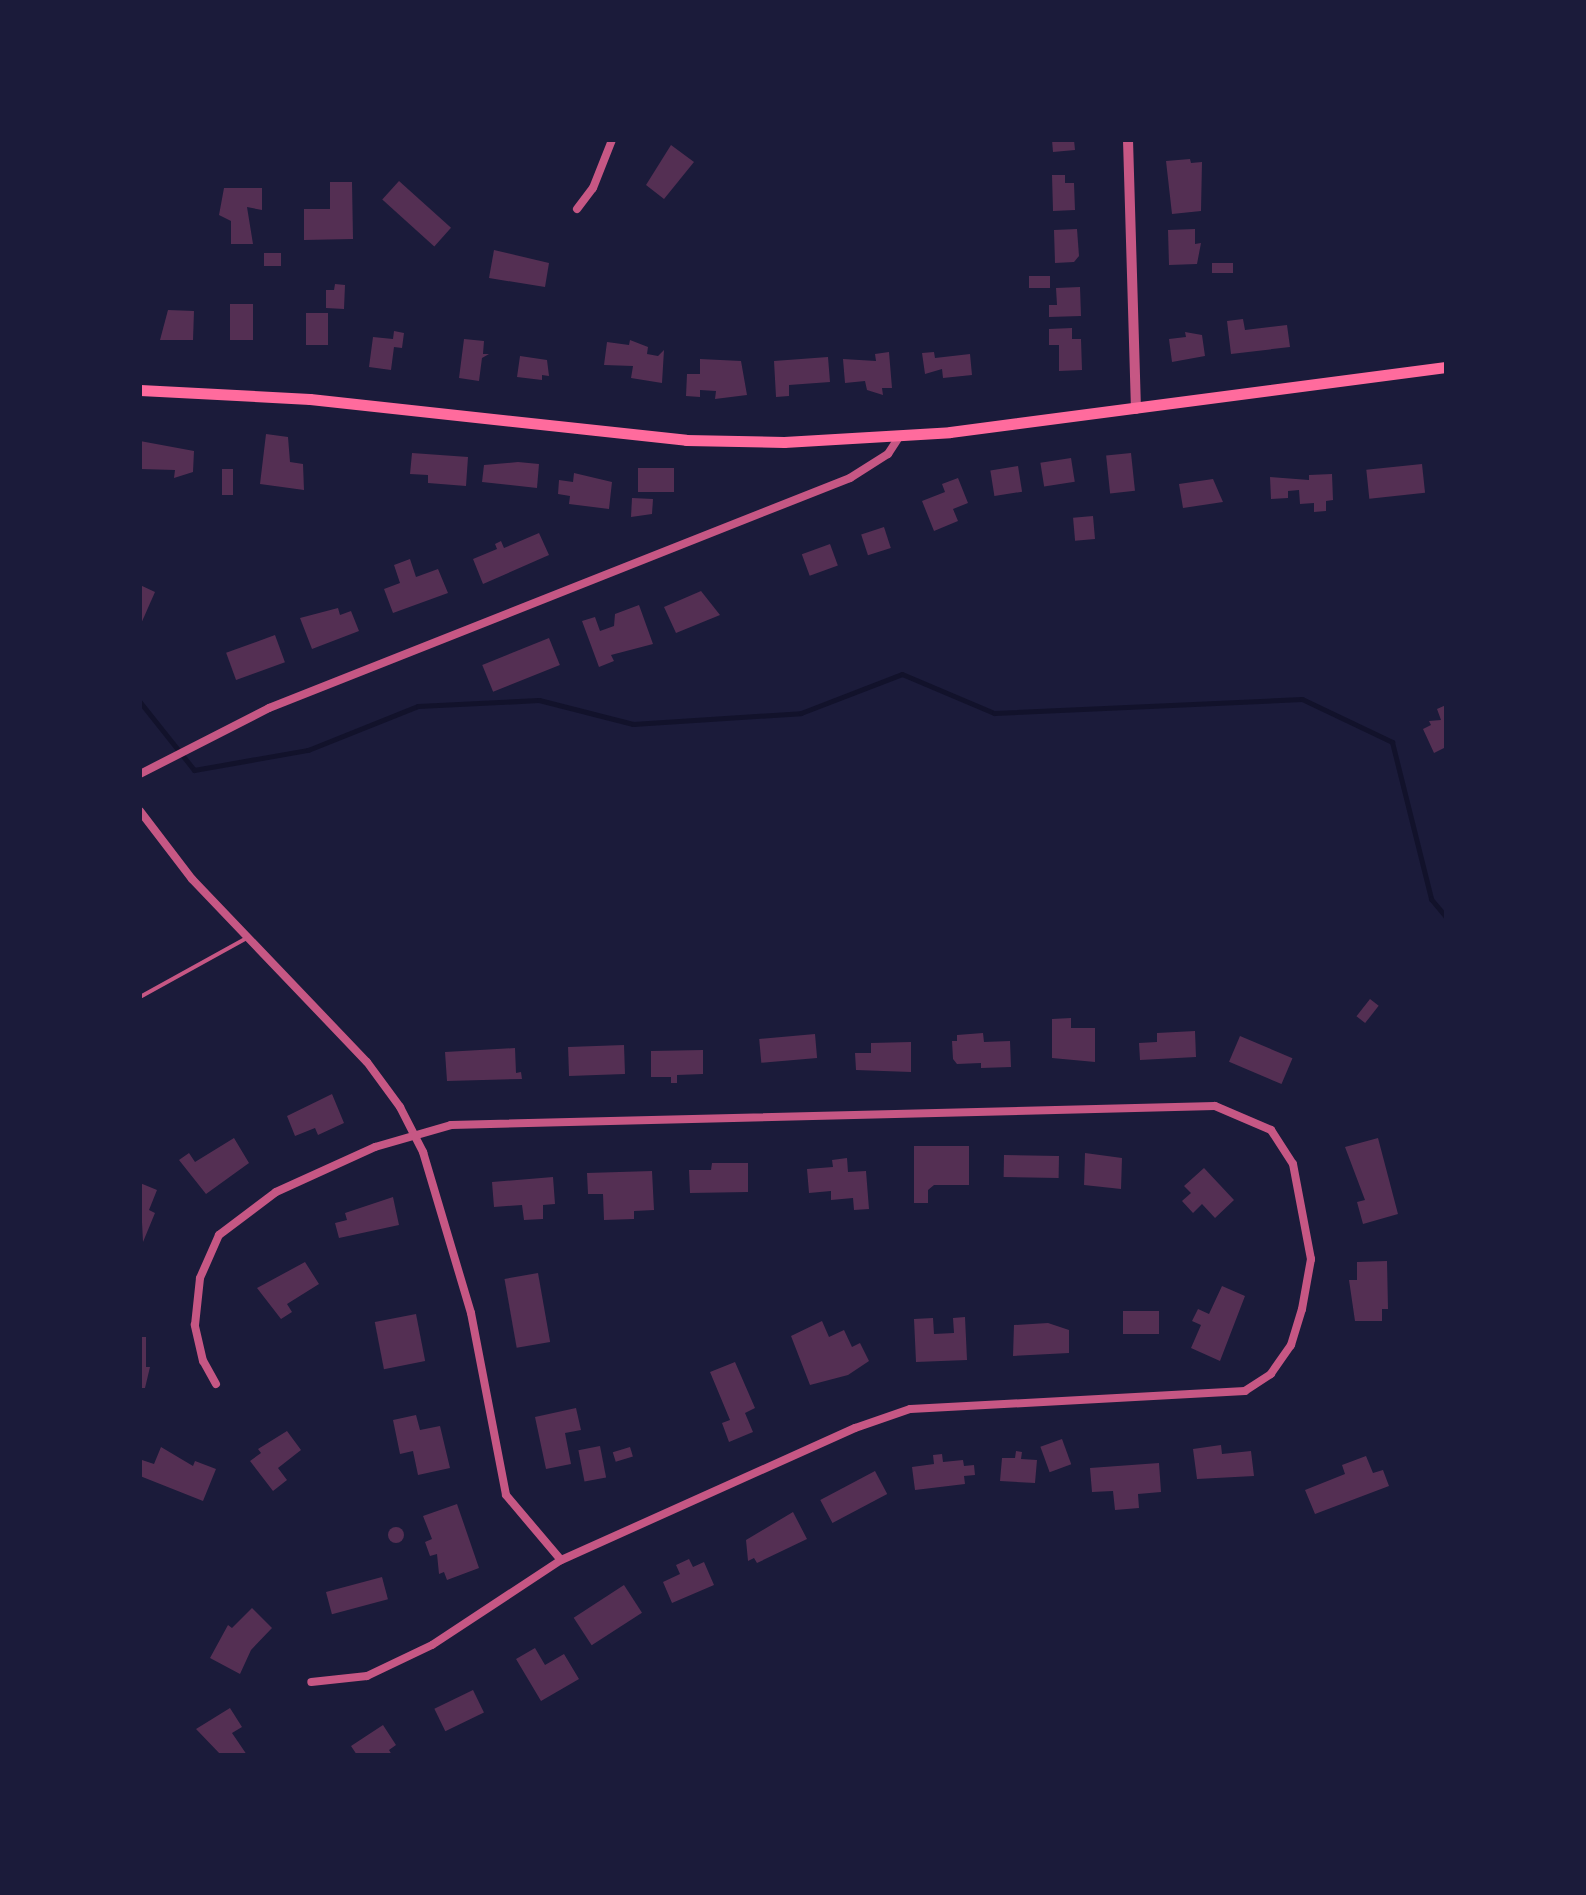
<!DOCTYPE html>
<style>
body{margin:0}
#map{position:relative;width:1586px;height:1895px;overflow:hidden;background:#1b1b3a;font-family:"Open Sans",sans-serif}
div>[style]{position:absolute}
.stream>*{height:5px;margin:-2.5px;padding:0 2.5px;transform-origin:2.5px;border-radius:2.5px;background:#12122b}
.building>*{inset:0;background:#542f53;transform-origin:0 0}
.round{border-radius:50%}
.service>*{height:4px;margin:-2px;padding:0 2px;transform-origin:2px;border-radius:2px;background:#c65784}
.minor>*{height:8px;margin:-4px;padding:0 4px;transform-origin:4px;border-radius:4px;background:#c65784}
.tertiary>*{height:10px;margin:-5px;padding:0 5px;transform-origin:5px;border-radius:5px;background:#c65784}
.secondary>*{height:11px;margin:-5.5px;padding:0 5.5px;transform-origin:5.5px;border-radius:5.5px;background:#ff6b9d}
span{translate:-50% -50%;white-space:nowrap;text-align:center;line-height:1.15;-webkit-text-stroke:7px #1b1b3a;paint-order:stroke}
.frame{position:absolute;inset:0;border:142px solid #1b1b3a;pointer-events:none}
</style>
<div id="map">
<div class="stream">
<div style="left:140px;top:702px;width:87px;rotate:51.5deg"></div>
<div style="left:194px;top:770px;width:116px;rotate:-10deg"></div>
<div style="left:308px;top:750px;width:118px;rotate:-21.8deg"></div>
<div style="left:418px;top:706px;width:121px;rotate:-2.8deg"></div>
<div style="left:539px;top:700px;width:97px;rotate:14.3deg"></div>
<div style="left:633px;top:724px;width:168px;rotate:-3.7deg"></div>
<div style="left:801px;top:713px;width:108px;rotate:-21.1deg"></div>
<div style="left:902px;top:674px;width:100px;rotate:23deg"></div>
<div style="left:994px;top:713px;width:308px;rotate:-2.6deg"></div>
<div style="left:1302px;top:699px;width:100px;rotate:25.5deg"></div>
<div style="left:1392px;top:742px;width:162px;rotate:76deg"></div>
<div style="left:1431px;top:899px;width:23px;rotate:50deg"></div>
</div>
<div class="building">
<div style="clip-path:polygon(1052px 140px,1074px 140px,1075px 150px,1053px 152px)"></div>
<div style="clip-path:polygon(671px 145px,694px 162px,664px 199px,646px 185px)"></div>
<div style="clip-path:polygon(1190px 159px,1191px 163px,1202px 162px,1201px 211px,1172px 214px,1166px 161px)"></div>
<div style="clip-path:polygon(1052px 175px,1065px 175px,1065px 183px,1074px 183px,1075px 210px,1053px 211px)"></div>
<div style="left:399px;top:181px;width:70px;height:25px;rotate:42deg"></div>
<div style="clip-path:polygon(330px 182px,352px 182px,353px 239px,304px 240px,304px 209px,330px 209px)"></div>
<div style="clip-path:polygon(224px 188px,262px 188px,262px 210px,247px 207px,253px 244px,231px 244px,231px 221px,219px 215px)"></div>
<div style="clip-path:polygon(1077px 229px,1079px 256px,1074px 262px,1055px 263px,1054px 230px)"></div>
<div style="clip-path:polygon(1195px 229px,1195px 244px,1201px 243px,1197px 264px,1169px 265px,1168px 230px)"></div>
<div style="clip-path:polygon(494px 250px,549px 263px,545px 287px,489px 278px)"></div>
<div style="left:264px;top:253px;width:17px;height:13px"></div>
<div style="left:1212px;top:263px;width:21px;height:10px"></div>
<div style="left:1029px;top:276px;width:21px;height:12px"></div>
<div style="clip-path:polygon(335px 284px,345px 285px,344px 309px,326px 308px,326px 290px,334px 290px)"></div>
<div style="clip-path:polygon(1080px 287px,1081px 316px,1049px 317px,1049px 305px,1057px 305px,1056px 288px)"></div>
<div style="left:230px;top:304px;width:23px;height:36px"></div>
<div style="clip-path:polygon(168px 310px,194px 311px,193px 340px,160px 340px)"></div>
<div style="left:306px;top:313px;width:22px;height:32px"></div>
<div style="clip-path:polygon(1243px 319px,1245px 330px,1287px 325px,1290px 347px,1231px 354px,1227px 321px)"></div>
<div style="clip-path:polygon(1072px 328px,1072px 339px,1081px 339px,1082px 370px,1059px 371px,1059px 345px,1049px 345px,1049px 329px)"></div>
<div style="clip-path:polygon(394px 331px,404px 333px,402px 348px,394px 347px,391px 370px,369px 367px,373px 337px,393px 339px)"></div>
<div style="clip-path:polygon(1185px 332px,1202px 335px,1205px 356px,1172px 362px,1169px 339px,1186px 337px)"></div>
<div style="clip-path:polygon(464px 339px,484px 341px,483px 354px,489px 354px,482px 358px,479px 381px,459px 378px)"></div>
<div style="clip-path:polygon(630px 340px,648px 347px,647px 354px,658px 356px,664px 350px,662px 383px,631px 378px,633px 366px,604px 365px,607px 342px,629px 345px)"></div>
<div style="clip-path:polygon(889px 352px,892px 388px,882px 388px,883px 395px,867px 390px,865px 381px,845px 383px,843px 359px,876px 361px,875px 354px)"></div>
<div style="clip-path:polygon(934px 352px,935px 358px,970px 354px,972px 375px,943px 378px,942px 369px,925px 374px,922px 353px)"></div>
<div style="clip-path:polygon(520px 356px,547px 360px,549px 376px,542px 375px,542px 380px,517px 377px)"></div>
<div style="clip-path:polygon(828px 357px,830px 382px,789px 385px,789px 396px,776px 397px,774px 361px)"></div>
<div style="clip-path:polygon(700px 359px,741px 361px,747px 395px,715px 399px,716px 391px,700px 390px,700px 397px,686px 396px,687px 374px,700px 374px)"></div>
<div style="clip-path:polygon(266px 434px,288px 437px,290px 462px,303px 464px,304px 490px,260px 484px)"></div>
<div style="clip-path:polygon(140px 441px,194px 451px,193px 472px,174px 478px,175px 470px,140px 469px)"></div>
<div style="clip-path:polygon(412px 453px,468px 457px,466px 486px,428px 483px,428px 475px,410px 474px)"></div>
<div style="left:1131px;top:453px;width:38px;height:25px;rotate:84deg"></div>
<div style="left:1071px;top:458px;width:24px;height:31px;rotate:81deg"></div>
<div style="clip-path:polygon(518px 462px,539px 464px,537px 488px,482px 482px,484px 465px)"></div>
<div style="left:1422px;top:464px;width:29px;height:56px;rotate:84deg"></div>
<div style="left:1018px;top:466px;width:26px;height:28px;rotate:81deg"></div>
<div style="left:674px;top:468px;width:24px;height:36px;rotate:90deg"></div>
<div style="left:222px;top:469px;width:11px;height:26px"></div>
<div style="clip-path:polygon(574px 473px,612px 482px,609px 509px,569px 504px,570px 496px,558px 494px,559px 480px,573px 482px)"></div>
<div style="clip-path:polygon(1332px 474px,1333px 500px,1326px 501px,1326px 511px,1314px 512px,1314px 503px,1300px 504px,1299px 490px,1288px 491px,1288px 498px,1271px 499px,1270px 477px,1309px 480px,1309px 475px)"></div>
<div style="clip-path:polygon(958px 478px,968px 503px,953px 509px,958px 521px,934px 531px,922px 501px,945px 492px,942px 484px)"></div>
<div style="clip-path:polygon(1213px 479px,1223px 502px,1183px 508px,1179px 484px)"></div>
<div style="clip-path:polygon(632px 498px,653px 499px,652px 514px,631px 517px)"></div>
<div style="left:1093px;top:516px;width:23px;height:20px;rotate:85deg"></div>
<div style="left:884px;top:527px;width:22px;height:24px;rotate:72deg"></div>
<div style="clip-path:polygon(539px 533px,549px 555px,483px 584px,473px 559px,497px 549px,495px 544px,501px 541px,504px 548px)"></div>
<div style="left:830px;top:544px;width:23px;height:30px;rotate:70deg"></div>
<div style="clip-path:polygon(410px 559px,416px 577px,438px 569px,448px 593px,393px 613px,384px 589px,400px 583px,394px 565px)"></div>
<div style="clip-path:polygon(140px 585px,155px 592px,140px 626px)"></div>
<div style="clip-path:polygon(701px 591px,720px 615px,676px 633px,664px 607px)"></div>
<div style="clip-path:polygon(639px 605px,653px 644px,611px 655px,614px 661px,599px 667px,582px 621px,595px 617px,600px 631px,614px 626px,615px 614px)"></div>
<div style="clip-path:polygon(338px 608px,340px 615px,351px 611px,359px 631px,312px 649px,300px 618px)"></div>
<div style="left:275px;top:635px;width:29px;height:52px;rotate:70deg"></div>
<div style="left:549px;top:638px;width:29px;height:72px;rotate:68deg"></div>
<div style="clip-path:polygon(1446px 705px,1446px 747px,1434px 753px,1423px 729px,1431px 725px,1429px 721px,1441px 720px,1437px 709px)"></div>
<div style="left:1370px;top:999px;width:11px;height:22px;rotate:38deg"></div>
<div style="clip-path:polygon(1071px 1018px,1071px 1028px,1095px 1028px,1095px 1062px,1052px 1058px,1052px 1019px)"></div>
<div style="clip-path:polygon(1195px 1031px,1196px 1057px,1140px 1060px,1139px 1043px,1157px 1042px,1157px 1033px)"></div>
<div style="clip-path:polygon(983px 1033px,984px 1042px,1010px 1041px,1011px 1067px,981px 1068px,981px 1063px,957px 1064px,953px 1059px,952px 1041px,957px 1041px,957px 1035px)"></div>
<div style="left:815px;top:1034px;width:24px;height:56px;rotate:85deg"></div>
<div style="left:1240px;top:1036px;width:57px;height:28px;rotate:23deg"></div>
<div style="clip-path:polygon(911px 1042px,911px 1072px,856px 1070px,855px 1053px,871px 1053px,871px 1043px)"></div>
<div style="left:624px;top:1045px;width:29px;height:56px;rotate:88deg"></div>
<div style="clip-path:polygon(515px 1048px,516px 1073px,521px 1072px,522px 1079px,447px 1081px,445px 1052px)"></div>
<div style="clip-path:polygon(703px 1050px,703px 1074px,677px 1075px,677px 1083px,671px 1083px,671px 1077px,651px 1077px,651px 1051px)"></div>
<div style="clip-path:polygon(332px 1094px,344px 1123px,318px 1135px,315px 1128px,295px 1136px,287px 1116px)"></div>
<div style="clip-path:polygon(234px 1138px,249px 1163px,206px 1194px,179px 1160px,189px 1153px,195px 1162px)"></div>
<div style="clip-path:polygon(1378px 1138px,1398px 1214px,1363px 1224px,1357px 1202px,1365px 1200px,1345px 1147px)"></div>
<div style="clip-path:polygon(914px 1146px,969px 1146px,969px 1185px,934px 1185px,928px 1190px,928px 1203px,914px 1203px)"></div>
<div style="clip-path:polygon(1085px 1153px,1122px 1158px,1121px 1189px,1084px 1185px)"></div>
<div style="left:1004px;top:1155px;width:55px;height:22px;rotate:1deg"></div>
<div style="clip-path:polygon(847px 1158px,848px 1172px,866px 1171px,869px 1209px,854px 1210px,853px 1198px,831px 1200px,831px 1191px,809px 1193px,807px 1169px,833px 1167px,832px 1160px)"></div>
<div style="clip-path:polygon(712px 1163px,748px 1163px,748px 1192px,690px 1193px,689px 1170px,711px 1170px)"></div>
<div style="clip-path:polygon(1204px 1168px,1234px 1200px,1215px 1218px,1202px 1204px,1193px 1213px,1182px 1201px,1191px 1193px,1184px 1186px)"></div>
<div style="clip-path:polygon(652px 1171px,654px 1210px,634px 1211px,634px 1219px,604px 1220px,603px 1194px,588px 1194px,587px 1173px)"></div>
<div style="clip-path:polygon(553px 1177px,555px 1204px,543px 1205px,543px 1219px,524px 1220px,522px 1205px,494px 1207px,492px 1182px)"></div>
<div style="clip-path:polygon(140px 1183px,157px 1190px,149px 1210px,155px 1213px,143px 1242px)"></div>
<div style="clip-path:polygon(393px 1197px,399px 1225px,339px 1238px,335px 1223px,347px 1220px,345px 1213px)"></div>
<div style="clip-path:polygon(1387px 1261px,1388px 1309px,1382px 1309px,1382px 1321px,1355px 1321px,1349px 1280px,1357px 1280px,1357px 1262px)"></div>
<div style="clip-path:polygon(305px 1262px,319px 1284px,287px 1304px,292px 1312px,281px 1319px,257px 1288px)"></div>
<div style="left:538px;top:1273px;width:70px;height:34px;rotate:80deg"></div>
<div style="clip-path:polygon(1222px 1286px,1245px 1296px,1220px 1361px,1191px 1348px,1201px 1325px,1192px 1321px,1198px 1309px,1209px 1314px)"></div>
<div style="left:1123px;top:1311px;width:36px;height:23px"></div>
<div style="left:416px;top:1314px;width:48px;height:42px;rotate:79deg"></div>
<div style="clip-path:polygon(965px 1317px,967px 1360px,916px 1362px,914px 1319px,933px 1318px,934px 1334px,954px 1333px,953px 1318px)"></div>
<div style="clip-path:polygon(822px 1321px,829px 1337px,844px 1330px,852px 1347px,860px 1343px,869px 1361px,848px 1375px,810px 1385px,791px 1336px)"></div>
<div style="clip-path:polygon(1048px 1323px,1069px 1330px,1069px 1353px,1013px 1356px,1014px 1325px)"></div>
<div style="clip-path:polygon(140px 1337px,146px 1337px,146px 1367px,150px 1367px,145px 1388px,140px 1388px)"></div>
<div style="clip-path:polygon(735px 1362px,755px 1408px,745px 1413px,753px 1432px,729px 1442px,722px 1423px,730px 1420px,710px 1372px)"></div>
<div style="clip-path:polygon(576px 1408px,581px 1430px,565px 1433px,571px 1464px,546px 1469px,535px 1417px)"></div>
<div style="clip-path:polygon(416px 1415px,420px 1430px,440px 1426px,450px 1468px,418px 1475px,413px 1451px,400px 1454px,393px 1420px)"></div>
<div style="clip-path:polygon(287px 1431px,301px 1450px,278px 1468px,287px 1480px,273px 1491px,250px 1461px,261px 1453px,258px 1449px)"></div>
<div style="left:1062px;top:1439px;width:27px;height:23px;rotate:70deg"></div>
<div style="clip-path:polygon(1221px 1445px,1222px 1454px,1251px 1451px,1254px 1476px,1197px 1479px,1193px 1449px)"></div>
<div style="left:600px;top:1446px;width:32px;height:22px;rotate:79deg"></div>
<div style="clip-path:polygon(161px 1447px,193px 1466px,195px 1461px,216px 1469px,203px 1501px,140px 1476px,142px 1460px,154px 1464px)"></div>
<div style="left:630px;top:1447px;width:10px;height:18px;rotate:73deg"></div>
<div style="clip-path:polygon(1016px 1451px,1022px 1452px,1021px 1459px,1037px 1460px,1035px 1483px,1000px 1481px,1002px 1458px,1015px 1458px)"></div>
<div style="clip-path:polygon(942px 1454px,943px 1462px,963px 1460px,964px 1466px,974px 1465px,975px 1475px,964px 1476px,965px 1484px,915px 1490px,912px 1467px,934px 1464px,933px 1455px)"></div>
<div style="clip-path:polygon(1366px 1456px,1373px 1473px,1383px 1470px,1389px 1486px,1315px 1514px,1305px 1490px,1345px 1474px,1342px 1465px)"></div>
<div style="clip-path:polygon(1159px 1463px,1161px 1492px,1138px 1494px,1139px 1508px,1115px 1510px,1113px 1491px,1092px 1492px,1090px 1468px)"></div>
<div style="left:875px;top:1471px;width:26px;height:62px;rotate:62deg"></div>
<div style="clip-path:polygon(457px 1504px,479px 1568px,447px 1580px,444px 1572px,439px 1574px,437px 1554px,430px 1556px,425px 1542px,432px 1539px,423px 1516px)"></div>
<div style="clip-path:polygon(793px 1512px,807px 1539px,757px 1563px,754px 1558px,748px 1561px,746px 1540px)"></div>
<div class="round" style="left:388px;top:1527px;width:16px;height:16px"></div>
<div style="clip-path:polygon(689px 1559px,693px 1567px,704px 1562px,714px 1585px,672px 1603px,663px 1582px,680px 1574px,676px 1565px)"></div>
<div style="left:382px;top:1577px;width:23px;height:58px;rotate:75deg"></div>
<div style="left:624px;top:1585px;width:33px;height:60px;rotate:57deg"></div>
<div style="clip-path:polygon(252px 1608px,272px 1628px,251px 1650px,240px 1674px,210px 1658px,228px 1625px,232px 1628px)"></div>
<div style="clip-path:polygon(535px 1648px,545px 1665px,564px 1654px,579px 1679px,541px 1701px,516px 1659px)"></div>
<div style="left:473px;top:1690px;width:25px;height:43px;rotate:64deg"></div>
<div style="clip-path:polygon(230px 1708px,242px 1727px,232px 1733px,247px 1755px,221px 1755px,196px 1729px)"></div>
<div style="clip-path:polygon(383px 1725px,396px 1745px,389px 1750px,392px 1755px,357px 1755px,351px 1746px)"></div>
</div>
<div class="service">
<div style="left:140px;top:997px;width:122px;rotate:-28.9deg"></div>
</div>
<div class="minor">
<div style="left:577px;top:209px;width:26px;rotate:-53deg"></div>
<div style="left:593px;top:188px;width:52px;rotate:-68.4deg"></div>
<div style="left:140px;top:774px;width:145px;rotate:-27.1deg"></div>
<div style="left:269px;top:708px;width:625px;rotate:-21.6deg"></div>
<div style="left:850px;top:478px;width:45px;rotate:-32.3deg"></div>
<div style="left:888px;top:454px;width:20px;rotate:-57deg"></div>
<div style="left:140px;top:811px;width:86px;rotate:52.6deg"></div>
<div style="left:192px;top:879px;width:253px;rotate:46.3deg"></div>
<div style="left:367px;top:1062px;width:56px;rotate:53.7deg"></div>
<div style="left:400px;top:1107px;width:51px;rotate:62.9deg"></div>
<div style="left:423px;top:1152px;width:168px;rotate:73.4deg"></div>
<div style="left:471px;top:1313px;width:185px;rotate:79.1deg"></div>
<div style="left:506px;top:1495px;width:85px;rotate:49.8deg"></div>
<div style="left:216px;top:1384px;width:26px;rotate:-119deg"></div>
<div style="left:203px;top:1361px;width:37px;rotate:-103deg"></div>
<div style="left:195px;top:1325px;width:47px;rotate:-83.9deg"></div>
<div style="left:200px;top:1278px;width:47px;rotate:-66.2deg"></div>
<div style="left:219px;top:1235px;width:71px;rotate:-37deg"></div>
<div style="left:276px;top:1192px;width:109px;rotate:-24.4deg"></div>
<div style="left:375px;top:1147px;width:79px;rotate:-16.1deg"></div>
<div style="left:451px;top:1125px;width:764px;rotate:-1.42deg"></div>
<div style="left:1215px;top:1106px;width:61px;rotate:23.2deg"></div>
<div style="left:1271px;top:1130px;width:40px;rotate:57.1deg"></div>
<div style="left:1293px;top:1164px;width:97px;rotate:79.3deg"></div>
<div style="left:1311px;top:1259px;width:51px;rotate:100.2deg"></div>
<div style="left:1302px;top:1309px;width:38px;rotate:107deg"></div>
<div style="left:1291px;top:1345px;width:35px;rotate:125deg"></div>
<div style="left:1271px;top:1374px;width:31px;rotate:147deg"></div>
<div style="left:1245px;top:1391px;width:335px;rotate:176.9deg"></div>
<div style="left:910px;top:1409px;width:58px;rotate:160.9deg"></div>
<div style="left:855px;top:1428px;width:322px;rotate:155.8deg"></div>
<div style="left:561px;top:1560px;width:154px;rotate:146.6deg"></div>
<div style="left:432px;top:1645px;width:72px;rotate:154.5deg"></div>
<div style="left:367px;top:1676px;width:56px;rotate:173.9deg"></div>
</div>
<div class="tertiary">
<div style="left:1128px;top:140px;width:269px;rotate:88.3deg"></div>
</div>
<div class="secondary">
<div style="left:140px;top:390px;width:170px;rotate:3deg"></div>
<div style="left:310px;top:399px;width:378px;rotate:6.2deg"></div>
<div style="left:686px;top:440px;width:98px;rotate:1.2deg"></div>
<div style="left:784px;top:442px;width:166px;rotate:-3.4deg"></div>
<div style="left:950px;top:432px;width:500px;rotate:-7.47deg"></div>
</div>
<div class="frame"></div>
</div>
